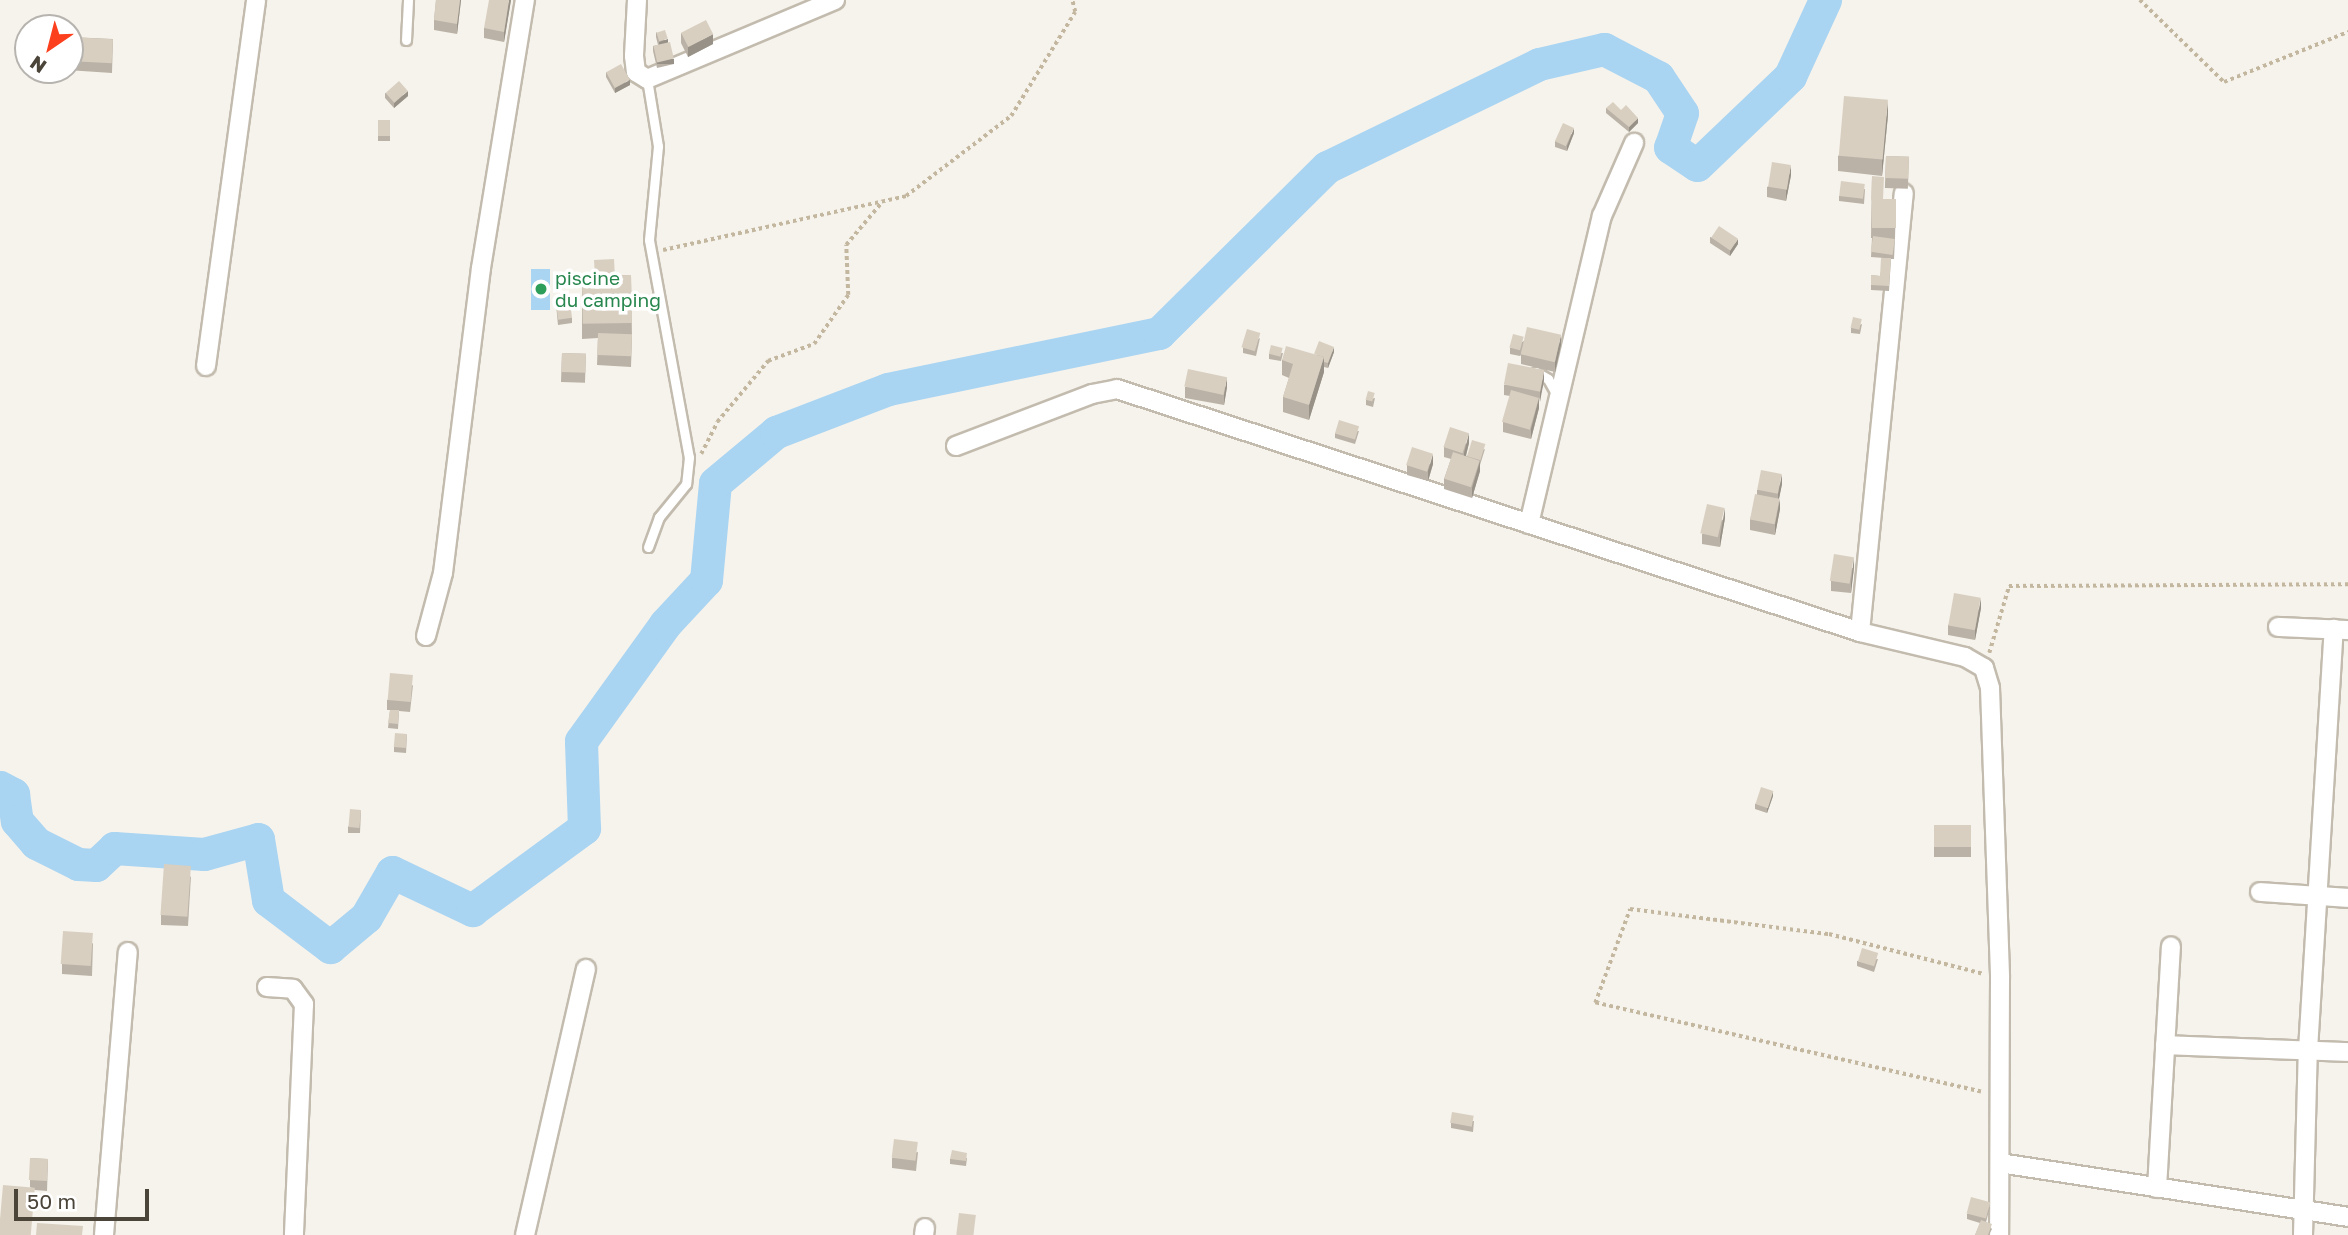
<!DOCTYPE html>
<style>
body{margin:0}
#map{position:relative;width:2348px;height:1235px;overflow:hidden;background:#f6f3ec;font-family:"Golos Text",sans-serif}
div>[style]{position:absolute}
.water>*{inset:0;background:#a9d4f2;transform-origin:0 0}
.river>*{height:33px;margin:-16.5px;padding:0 16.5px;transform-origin:16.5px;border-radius:16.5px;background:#a9d4f2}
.path>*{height:3.5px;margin-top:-1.75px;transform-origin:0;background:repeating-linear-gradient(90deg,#c4b79f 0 3.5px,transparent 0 7px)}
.roads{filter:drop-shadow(2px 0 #c2bbae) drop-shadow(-2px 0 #c2bbae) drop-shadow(0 2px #c2bbae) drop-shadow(0 -2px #c2bbae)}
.lane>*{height:9px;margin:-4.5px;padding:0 4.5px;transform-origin:4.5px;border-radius:4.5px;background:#fff}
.street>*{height:18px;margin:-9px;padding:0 9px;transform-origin:9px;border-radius:9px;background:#fff}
.wall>*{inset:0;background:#bab2a6;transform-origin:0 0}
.shaded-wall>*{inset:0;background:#979187;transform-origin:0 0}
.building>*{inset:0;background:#d8cfc1;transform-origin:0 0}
.dots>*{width:19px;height:19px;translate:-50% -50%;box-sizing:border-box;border:4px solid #fff;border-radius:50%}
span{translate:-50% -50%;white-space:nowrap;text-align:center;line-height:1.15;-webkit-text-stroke:7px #fff;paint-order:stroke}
.leisure-label{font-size:19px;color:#27864d}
.left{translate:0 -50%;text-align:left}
.north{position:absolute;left:14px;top:14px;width:70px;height:70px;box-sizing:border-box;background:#fff;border:2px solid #b7b4b0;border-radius:50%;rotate:215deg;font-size:19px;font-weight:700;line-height:28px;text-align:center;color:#4b4439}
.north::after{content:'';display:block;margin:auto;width:24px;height:32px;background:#fc3f1d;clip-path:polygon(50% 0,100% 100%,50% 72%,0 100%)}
.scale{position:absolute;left:14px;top:1189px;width:135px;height:32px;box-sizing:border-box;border:4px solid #4b4439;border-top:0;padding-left:9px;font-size:21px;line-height:24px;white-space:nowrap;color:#4b4439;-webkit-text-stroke:5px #fff;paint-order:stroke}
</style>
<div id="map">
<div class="water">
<div style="left:531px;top:269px;width:19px;height:41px"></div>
</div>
<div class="river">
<div style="left:0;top:787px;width:15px;rotate:28deg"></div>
<div style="left:13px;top:794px;width:27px;rotate:82deg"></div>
<div style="left:17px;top:821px;width:29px;rotate:49deg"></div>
<div style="left:36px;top:843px;width:47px;rotate:26.6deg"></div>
<div style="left:78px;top:864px;width:18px;rotate:3deg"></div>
<div style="left:96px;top:865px;width:25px;rotate:-43deg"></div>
<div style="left:114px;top:848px;width:90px;rotate:3.8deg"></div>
<div style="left:204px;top:854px;width:56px;rotate:-15.5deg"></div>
<div style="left:258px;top:839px;width:62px;rotate:80.7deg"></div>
<div style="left:268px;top:900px;width:78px;rotate:37.2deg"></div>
<div style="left:330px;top:947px;width:47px;rotate:-39.8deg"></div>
<div style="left:366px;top:917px;width:52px;rotate:-60deg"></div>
<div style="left:392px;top:872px;width:89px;rotate:25.4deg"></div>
<div style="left:472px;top:910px;width:139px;rotate:-36.2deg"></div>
<div style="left:584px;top:828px;width:87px;rotate:-92deg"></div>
<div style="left:581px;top:741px;width:144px;rotate:-54.3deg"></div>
<div style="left:665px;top:624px;width:60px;rotate:-47deg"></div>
<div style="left:706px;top:580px;width:97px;rotate:-84.7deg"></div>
<div style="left:715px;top:483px;width:80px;rotate:-39.9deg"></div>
<div style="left:776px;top:432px;width:120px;rotate:-21deg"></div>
<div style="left:888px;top:389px;width:277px;rotate:-11.7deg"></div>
<div style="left:1159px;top:333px;width:236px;rotate:-44.7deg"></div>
<div style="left:1327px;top:167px;width:236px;rotate:-25.9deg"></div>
<div style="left:1539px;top:64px;width:67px;rotate:-13deg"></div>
<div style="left:1604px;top:49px;width:61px;rotate:27.4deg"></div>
<div style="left:1658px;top:77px;width:43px;rotate:56.3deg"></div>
<div style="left:1682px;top:113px;width:36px;rotate:109deg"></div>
<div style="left:1670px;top:147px;width:32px;rotate:34deg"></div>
<div style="left:1697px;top:165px;width:129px;rotate:-43.7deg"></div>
<div style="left:1790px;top:76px;width:84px;rotate:-65.3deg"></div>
</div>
<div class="path">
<div style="left:2140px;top:0;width:117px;rotate:44.3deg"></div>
<div style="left:2224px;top:82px;width:134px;rotate:-22deg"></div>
<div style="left:663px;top:250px;width:249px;rotate:-12.5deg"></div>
<div style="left:906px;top:196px;width:132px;rotate:-37.3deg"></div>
<div style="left:1011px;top:116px;width:122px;rotate:-58.4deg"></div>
<div style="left:1075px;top:12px;width:12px;rotate:-104deg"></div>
<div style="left:701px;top:454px;width:36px;rotate:-63deg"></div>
<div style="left:717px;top:422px;width:80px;rotate:-50.1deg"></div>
<div style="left:768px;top:361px;width:49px;rotate:-20.3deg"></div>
<div style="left:814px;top:344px;width:60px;rotate:-55.2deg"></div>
<div style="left:848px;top:295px;width:50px;rotate:-92.3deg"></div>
<div style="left:846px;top:245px;width:57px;rotate:-49.9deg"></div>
<div style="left:1989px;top:653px;width:70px;rotate:-73.4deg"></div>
<div style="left:2009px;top:586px;width:339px;rotate:-0.3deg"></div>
<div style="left:1981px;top:1092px;width:396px;rotate:-167deg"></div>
<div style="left:1595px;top:1003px;width:100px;rotate:-69.6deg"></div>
<div style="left:1630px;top:909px;width:201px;rotate:7.2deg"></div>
<div style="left:1829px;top:934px;width:160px;rotate:14.5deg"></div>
</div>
<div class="roads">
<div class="lane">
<div style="left:406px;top:40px;width:40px;rotate:-87.1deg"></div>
<div style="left:647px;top:79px;width:68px;rotate:80.7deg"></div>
<div style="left:658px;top:146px;width:94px;rotate:95.5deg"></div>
<div style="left:649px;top:240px;width:221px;rotate:79.6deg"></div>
<div style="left:689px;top:457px;width:27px;rotate:96deg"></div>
<div style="left:686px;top:484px;width:43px;rotate:129.3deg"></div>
<div style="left:659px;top:517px;width:32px;rotate:110deg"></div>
<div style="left:1536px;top:372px;width:14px;rotate:30deg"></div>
<div style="left:1548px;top:379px;width:21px;rotate:61deg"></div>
</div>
<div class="street">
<div style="left:637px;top:0;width:56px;rotate:93.1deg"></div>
<div style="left:634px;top:56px;width:16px;rotate:83deg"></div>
<div style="left:636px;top:72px;width:13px;rotate:32deg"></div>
<div style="left:647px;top:79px;width:204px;rotate:-22.8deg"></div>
<div style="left:206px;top:366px;width:369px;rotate:-82.2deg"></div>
<div style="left:956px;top:446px;width:146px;rotate:-20.9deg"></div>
<div style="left:1092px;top:394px;width:25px;rotate:-11deg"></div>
<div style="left:1117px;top:389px;width:782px;rotate:18.11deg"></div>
<div style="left:1860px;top:632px;width:108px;rotate:13.4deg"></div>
<div style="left:1965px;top:657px;width:22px;rotate:30deg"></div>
<div style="left:1984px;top:668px;width:21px;rotate:73deg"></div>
<div style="left:1990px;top:688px;width:290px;rotate:88deg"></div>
<div style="left:2000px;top:978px;width:257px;rotate:90.2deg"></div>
<div style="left:1529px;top:524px;width:317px;rotate:-76.7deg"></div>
<div style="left:1602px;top:216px;width:80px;rotate:-66.3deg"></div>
<div style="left:2278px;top:627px;width:70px;rotate:2.5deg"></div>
<div style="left:1860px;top:632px;width:441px;rotate:-84.3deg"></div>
<div style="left:426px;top:636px;width:65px;rotate:-74.9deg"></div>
<div style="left:443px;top:573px;width:307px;rotate:-82.9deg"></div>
<div style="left:481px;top:268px;width:272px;rotate:-80.7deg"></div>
<div style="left:2260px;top:892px;width:88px;rotate:3.9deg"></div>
<div style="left:267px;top:987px;width:26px;rotate:4deg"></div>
<div style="left:293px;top:989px;width:19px;rotate:54deg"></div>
<div style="left:304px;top:1004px;width:231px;rotate:92.5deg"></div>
<div style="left:2165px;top:1045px;width:183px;rotate:2.2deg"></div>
<div style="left:2000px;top:1163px;width:352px;rotate:8.8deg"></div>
<div style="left:2157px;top:1188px;width:242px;rotate:-86.7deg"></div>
<div style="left:104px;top:1235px;width:284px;rotate:-85.2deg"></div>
<div style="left:525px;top:1235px;width:273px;rotate:-77.1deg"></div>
<div style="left:924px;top:1235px;width:7px;rotate:-82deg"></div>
<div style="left:2303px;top:1235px;width:185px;rotate:-88.5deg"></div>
<div style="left:2308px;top:1050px;width:422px;rotate:-86.5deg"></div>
</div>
</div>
<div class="wall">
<div style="clip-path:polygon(436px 0,461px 0,457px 34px,434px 30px,434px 20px)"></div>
<div style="clip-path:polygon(511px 0,504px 42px,484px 38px,484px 28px)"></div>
<div style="clip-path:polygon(656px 32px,668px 43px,674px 64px,657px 68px,653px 51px,653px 46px,658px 45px,656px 37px)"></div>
<div style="clip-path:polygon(681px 33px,713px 44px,688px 57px,681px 43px)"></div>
<div style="clip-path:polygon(70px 37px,113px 39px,112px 73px,67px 70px,70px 70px)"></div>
<div style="clip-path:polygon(606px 72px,630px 85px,615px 93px,606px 77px)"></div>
<div style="clip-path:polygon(385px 93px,408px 96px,394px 108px,385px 98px)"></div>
<div style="clip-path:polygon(1606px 108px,1621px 110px,1638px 123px,1629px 132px,1606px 113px)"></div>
<div style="clip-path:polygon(1888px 115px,1882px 176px,1838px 171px,1838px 156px)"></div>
<div style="left:378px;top:120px;width:12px;height:21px"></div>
<div style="clip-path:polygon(1574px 133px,1567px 151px,1555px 147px,1555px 141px)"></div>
<div style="left:1886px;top:156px;width:23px;height:32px;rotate:2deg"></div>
<div style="clip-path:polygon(1791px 175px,1786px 201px,1767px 197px,1767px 187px)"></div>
<div style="clip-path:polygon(1872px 176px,1883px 199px,1896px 199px,1895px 239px,1894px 259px,1891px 259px,1889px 291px,1871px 290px,1871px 275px,1880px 276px,1884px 258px,1871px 257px,1872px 238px,1871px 238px)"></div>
<div style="clip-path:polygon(1865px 189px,1864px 204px,1839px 201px,1839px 196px)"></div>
<div style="clip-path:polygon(1710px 237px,1738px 244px,1730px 256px,1710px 243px)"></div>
<div style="clip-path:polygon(631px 275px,632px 338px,631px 367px,597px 365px,598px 338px,582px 339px,582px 276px)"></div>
<div style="clip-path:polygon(556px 304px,572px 318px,572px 323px,558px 325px)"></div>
<div style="clip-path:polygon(1862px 324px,1860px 334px,1851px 333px,1851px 328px)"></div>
<div style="clip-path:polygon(1260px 338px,1256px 356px,1243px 353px,1243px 348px)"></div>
<div style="clip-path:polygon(1524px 341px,1561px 345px,1555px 372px,1521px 364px,1521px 355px,1520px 356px,1510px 354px,1510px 348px)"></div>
<div style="clip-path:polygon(1334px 352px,1328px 368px,1324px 367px,1324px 372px,1309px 420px,1283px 412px,1283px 397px,1289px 378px,1282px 375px,1282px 360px)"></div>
<div style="left:562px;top:353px;width:24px;height:29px;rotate:2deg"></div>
<div style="clip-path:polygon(1283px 353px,1281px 361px,1269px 359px,1269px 354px)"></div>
<div style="clip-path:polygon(1544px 380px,1539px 402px,1539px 408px,1531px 439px,1503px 432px,1503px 422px,1510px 396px,1504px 395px,1504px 385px)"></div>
<div style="clip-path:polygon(1185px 387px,1227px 387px,1224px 405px,1185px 398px)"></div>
<div style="clip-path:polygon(1375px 398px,1373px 407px,1366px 405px,1366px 400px)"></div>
<div style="clip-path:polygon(1359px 431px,1355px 444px,1335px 438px,1335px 433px)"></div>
<div style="clip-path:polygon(1469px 443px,1466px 456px,1485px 449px,1480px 465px,1480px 471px,1472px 498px,1444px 489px,1444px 479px,1451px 459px,1444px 457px,1444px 447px)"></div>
<div style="clip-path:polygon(1433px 464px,1428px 481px,1407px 475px,1407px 465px)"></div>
<div style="clip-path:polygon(1782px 484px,1779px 498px,1780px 509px,1775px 535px,1750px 530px,1750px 520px,1757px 494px,1757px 490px)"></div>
<div style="clip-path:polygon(1725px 518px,1720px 547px,1702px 544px,1702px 534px)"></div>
<div style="clip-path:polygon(1854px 567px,1851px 593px,1831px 591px,1831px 581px)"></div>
<div style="clip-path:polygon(1981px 608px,1975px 640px,1948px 635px,1948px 625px)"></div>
<div style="clip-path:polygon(413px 685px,410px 712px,399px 711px,398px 729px,388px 728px,390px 710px,387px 710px,387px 700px)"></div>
<div style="clip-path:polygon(407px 734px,406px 753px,394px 752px,394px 747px)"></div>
<div style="clip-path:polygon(1773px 796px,1767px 813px,1755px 809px,1755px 804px)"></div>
<div style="clip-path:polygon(361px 810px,360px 833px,348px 833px,348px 827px)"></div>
<div style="left:1934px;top:825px;width:37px;height:32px"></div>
<div style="clip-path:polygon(191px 876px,188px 926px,161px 925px,161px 915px)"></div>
<div style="clip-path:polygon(93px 943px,92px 976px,62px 974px,62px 964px)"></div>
<div style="clip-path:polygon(1878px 959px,1874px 972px,1857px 966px,1857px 961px)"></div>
<div style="clip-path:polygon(1474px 1121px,1473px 1132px,1451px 1128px,1451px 1123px)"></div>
<div style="clip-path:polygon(918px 1152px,916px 1171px,892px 1168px,892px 1158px)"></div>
<div style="clip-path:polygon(30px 1158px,48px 1159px,47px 1191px,35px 1190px,30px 1187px)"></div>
<div style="clip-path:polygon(967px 1158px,966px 1166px,950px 1164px,950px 1159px)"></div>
<div style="clip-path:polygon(1990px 1207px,1986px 1222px,1992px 1229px,1989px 1235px,1975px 1235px,1980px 1223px,1967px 1219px,1967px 1214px)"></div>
</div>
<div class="shaded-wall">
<div style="clip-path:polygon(460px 0,461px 0,457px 34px,457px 24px)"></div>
<div style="clip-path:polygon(509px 0,511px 0,504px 42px,504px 32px)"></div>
<div style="clip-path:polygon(713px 34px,713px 44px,688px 57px,688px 47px)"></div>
<div style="clip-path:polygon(668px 39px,668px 44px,659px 47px,659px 42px)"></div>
<div style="left:674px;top:59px;width:5px;height:17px;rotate:90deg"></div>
<div style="clip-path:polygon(630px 80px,630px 85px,615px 93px,615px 88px)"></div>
<div style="clip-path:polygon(408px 91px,408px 96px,394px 108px,394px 103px)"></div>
<div style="clip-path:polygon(1888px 100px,1888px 115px,1882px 176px,1882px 161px)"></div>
<div style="clip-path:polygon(1638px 118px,1638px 123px,1629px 132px,1629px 127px)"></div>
<div style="clip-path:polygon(1574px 128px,1574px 133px,1567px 151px,1567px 146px)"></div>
<div style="clip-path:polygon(1791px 165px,1791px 175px,1786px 201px,1786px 191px)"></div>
<div style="clip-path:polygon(1738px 239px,1738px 244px,1730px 256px,1730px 251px)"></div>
<div style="clip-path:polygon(1561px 335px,1561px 345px,1555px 372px,1555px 362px)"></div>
<div style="clip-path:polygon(1334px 347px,1334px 352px,1328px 368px,1328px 363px)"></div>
<div style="clip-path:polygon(1324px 357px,1324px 372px,1309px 420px,1309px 405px)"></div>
<div style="clip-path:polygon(1544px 370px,1544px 380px,1540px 402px,1540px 392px)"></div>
<div style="clip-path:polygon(1227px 377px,1227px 387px,1224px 405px,1224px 395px)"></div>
<div style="clip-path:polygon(1539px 398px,1539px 408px,1531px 439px,1531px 429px)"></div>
<div style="clip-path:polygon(1469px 433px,1469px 443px,1464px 463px,1464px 453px)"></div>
<div style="clip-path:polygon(1433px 454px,1433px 464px,1428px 481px,1428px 471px)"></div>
<div style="clip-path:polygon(1480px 461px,1480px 471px,1472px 498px,1472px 488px)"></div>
<div style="clip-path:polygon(1782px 474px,1782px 484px,1778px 504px,1778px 494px)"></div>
<div style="clip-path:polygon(1780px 499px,1780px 509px,1775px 535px,1775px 525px)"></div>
<div style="clip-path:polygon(1725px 508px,1725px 518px,1720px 547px,1720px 537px)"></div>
<div style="clip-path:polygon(1854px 557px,1854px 567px,1851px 593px,1851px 583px)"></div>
<div style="clip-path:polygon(1981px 598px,1981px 608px,1975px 640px,1975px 630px)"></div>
<div style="clip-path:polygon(1773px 791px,1773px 796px,1767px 813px,1767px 808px)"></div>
</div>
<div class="building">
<div style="clip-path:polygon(436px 0,460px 0,457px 24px,434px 20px)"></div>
<div style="clip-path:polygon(489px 0,509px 0,504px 32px,484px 28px)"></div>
<div style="left:706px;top:20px;width:16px;height:28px;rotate:63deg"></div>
<div style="left:665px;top:30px;width:9px;height:9px;rotate:72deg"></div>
<div style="left:70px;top:37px;width:43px;height:24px;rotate:3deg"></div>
<div style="left:670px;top:42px;width:17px;height:17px;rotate:77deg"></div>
<div style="left:621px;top:64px;width:18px;height:17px;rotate:61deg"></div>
<div style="left:399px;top:81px;width:13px;height:18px;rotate:48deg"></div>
<div style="left:1844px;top:96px;width:44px;height:60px;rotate:5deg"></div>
<div style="clip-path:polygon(1613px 102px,1621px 110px,1626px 105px,1638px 118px,1629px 127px,1606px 108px)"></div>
<div style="left:378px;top:120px;width:12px;height:16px"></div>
<div style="left:1563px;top:123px;width:12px;height:20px;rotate:24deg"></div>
<div style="left:1886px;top:156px;width:23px;height:22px;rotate:2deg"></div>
<div style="left:1772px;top:162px;width:19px;height:25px;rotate:9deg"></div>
<div style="clip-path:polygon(1872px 176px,1884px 177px,1883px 199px,1872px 199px,1871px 201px)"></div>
<div style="left:1841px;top:181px;width:24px;height:15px;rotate:7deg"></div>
<div style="left:1872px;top:199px;width:24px;height:29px"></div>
<div style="left:1719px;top:226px;width:23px;height:14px;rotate:34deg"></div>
<div style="left:1873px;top:236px;width:22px;height:16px;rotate:8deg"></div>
<div style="clip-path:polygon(1881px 258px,1891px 258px,1889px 286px,1871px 285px,1871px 275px,1880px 276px)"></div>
<div style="left:614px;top:259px;width:17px;height:20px;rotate:87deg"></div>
<div style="left:631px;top:275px;width:48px;height:49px;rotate:89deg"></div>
<div style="left:570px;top:303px;width:15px;height:14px;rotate:82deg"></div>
<div style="left:1853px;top:317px;width:9px;height:11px;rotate:13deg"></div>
<div style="left:1527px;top:327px;width:35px;height:28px;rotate:13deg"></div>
<div style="left:1247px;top:329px;width:14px;height:19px;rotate:17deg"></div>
<div style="left:598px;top:333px;width:34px;height:22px;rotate:2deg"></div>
<div style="left:1513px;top:334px;width:11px;height:14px;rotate:15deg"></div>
<div style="clip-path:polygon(1319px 341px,1334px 347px,1328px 363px,1324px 362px,1324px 357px,1314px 354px)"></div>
<div style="left:1271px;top:345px;width:12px;height:9px;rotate:14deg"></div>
<div style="clip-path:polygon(1286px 346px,1324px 357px,1309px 405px,1283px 397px,1293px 364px,1282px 360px)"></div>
<div style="left:562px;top:353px;width:24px;height:19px;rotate:2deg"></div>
<div style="left:1508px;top:363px;width:37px;height:22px;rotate:11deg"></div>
<div style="left:1188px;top:369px;width:40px;height:18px;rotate:12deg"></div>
<div style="left:1511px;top:390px;width:29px;height:33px;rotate:16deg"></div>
<div style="left:1368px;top:391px;width:7px;height:9px;rotate:16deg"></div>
<div style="left:1339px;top:420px;width:21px;height:14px;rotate:17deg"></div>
<div style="left:1450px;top:427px;width:20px;height:21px;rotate:18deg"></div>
<div style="left:1472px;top:440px;width:14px;height:17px;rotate:17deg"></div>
<div style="left:1412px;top:447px;width:22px;height:19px;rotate:18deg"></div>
<div style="left:1453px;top:452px;width:28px;height:28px;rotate:18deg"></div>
<div style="left:1761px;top:470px;width:21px;height:20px;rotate:11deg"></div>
<div style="left:1755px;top:494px;width:25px;height:26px;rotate:11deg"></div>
<div style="left:1707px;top:504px;width:18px;height:30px;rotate:13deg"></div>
<div style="left:1834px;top:554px;width:20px;height:27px;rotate:9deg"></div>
<div style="left:1954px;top:593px;width:27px;height:33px;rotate:10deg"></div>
<div style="left:390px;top:673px;width:23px;height:27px;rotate:5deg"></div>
<div style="clip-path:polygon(390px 710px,399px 710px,398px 724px,388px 723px)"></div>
<div style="left:395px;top:733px;width:12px;height:14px;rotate:5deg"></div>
<div style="left:1761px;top:787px;width:13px;height:18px;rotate:18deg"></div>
<div style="left:350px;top:809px;width:11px;height:18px;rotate:5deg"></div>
<div style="left:1934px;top:825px;width:37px;height:22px"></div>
<div style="left:164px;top:864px;width:27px;height:51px;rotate:4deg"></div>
<div style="left:63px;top:931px;width:30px;height:33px;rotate:4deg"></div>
<div style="left:1862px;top:948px;width:17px;height:14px;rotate:17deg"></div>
<div style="left:1452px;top:1112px;width:22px;height:11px;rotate:10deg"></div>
<div style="left:894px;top:1139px;width:24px;height:19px;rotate:7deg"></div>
<div style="clip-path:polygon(952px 1150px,967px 1153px,966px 1161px,950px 1159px)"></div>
<div style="left:30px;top:1158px;width:18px;height:22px;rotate:3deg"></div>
<div style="left:3px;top:1185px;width:32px;height:50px;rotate:5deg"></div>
<div style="left:1971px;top:1197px;width:20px;height:17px;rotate:15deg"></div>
<div style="left:959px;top:1213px;width:17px;height:22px;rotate:7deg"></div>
<div style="clip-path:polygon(1981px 1220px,1992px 1224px,1988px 1235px,1975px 1235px)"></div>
<div style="clip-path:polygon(37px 1223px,83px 1226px,82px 1235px,36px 1235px)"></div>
</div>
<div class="dots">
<div style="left:541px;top:289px;background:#2e9e5b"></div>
</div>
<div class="leisure-label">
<span class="left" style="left:555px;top:289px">piscine<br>du camping</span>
</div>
<div class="north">N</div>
<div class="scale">50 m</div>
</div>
